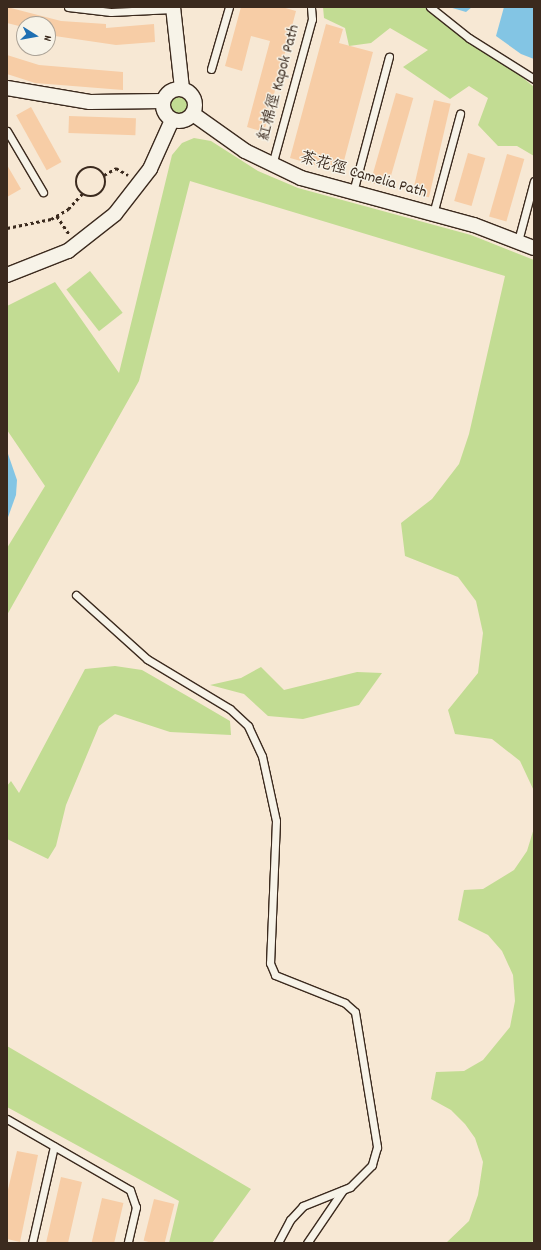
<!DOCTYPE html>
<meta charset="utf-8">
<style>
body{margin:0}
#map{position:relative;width:541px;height:1250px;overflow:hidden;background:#f7e8d4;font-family:Dekko,"LXGW WenKai TC",sans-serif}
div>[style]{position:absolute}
.green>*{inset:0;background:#c2dc93;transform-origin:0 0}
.round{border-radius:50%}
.water>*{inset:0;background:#83c5e4}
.building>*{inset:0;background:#f7cda6;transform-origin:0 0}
.path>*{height:2.5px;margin-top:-1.25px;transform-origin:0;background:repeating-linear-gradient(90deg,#3b2a1e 0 3px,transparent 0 6px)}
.path>.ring{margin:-1.25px;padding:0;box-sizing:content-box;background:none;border:2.5px solid #3b2a1e;border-radius:50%}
.roads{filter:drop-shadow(1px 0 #3b2a1e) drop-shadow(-1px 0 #3b2a1e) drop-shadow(0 1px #3b2a1e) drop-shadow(0 -1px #3b2a1e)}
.service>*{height:7px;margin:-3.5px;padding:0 3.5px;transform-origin:3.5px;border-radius:3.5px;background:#f7f3e8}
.minor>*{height:14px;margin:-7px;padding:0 7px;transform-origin:7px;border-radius:7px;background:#f7f3e8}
.minor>.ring{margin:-7px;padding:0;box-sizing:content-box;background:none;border:14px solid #f7f3e8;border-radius:50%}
span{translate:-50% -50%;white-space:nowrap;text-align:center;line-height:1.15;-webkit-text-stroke:3px #f7f3e8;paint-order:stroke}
.street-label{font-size:16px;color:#3b2a1e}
.frame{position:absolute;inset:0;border:8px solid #3b2a1e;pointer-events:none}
.north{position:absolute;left:16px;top:16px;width:40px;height:40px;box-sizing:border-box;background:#f7f3e8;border:1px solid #aca397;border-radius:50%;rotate:101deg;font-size:11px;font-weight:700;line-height:16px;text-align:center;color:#3b2a1e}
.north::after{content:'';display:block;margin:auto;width:14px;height:18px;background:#1f6fb2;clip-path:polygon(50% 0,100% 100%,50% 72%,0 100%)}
</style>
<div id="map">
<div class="green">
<div style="clip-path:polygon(323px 7px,437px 7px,534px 87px,534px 156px,517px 146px,498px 146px,478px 125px,488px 98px,469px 86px,450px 99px,403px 67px,428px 50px,390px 28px,371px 43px,349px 46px,345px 28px,324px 18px)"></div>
<div class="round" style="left:170px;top:97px;width:18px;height:18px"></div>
<div style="clip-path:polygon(194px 138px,211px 141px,258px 171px,298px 188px,471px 235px,534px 260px,534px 791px,520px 761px,492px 739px,455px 734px,448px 710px,478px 673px,483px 633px,476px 601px,458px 577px,405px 556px,401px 523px,432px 499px,459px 464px,469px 434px,505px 276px,190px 181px,139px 381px,7px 615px,7px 548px,45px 486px,7px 430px,7px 306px,55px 282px,119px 373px,172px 155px,182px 143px)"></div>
<div style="left:90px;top:271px;width:53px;height:30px;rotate:52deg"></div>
<div style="clip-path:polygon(115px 666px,142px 670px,189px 697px,230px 721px,231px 735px,170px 732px,115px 714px,99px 726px,66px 805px,56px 846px,48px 859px,7px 839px,7px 786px,11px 781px,19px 793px,85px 669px)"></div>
<div style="clip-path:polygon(261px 667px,284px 690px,357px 672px,382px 673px,359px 705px,303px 719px,268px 716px,244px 694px,210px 685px,241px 678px)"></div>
<div style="clip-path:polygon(534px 828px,534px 1238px,532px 1243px,446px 1243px,469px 1221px,478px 1195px,483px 1162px,475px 1138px,465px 1124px,451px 1110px,431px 1099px,436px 1072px,464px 1071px,483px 1060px,510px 1027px,515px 1001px,513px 975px,502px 951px,488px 935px,458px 920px,464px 890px,483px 889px,514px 870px,527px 851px)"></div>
<div style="clip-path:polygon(7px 1046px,251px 1189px,212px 1243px,169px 1243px,179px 1201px,7px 1107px)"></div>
</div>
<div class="water">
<div style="clip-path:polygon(449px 7px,472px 7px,466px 12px)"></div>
<div style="clip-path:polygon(504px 7px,534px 7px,534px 59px,521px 54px,496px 36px)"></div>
<div style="clip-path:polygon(7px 451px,17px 480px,16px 495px,7px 520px)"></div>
</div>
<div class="building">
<div style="clip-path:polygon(7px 7px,61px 21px,106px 24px,106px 28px,154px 24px,155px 42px,116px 45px,48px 35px,48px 24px,23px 27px,7px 23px)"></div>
<div style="clip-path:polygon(241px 7px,282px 7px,296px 11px,264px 132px,247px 127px,270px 41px,251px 36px,242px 71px,225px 66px)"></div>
<div style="clip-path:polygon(326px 24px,343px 29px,339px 43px,373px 52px,341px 172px,290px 158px)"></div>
<div style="clip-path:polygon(7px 55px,39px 65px,123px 72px,123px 90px,35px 83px,7px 74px)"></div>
<div style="left:396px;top:93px;width:18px;height:93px;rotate:16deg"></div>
<div style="left:434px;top:100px;width:17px;height:96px;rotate:13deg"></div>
<div style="left:31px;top:107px;width:63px;height:17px;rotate:61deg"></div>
<div style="left:69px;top:116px;width:67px;height:17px;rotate:2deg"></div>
<div style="left:468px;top:153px;width:18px;height:50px;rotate:16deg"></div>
<div style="left:507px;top:154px;width:18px;height:65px;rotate:16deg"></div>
<div style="clip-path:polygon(7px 165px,21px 189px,7px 197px)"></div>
<div style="clip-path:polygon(17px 1151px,38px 1155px,20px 1242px,7px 1239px,7px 1194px)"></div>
<div style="clip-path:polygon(61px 1177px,82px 1182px,77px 1203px,68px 1243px,46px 1243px)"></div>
<div style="left:102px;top:1198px;width:22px;height:46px;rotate:13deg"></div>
<div style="left:154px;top:1199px;width:21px;height:43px;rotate:14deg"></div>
</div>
<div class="path">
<div class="ring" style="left:76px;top:167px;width:27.5px;height:27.5px"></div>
<div style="left:104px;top:175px;width:14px;rotate:-30deg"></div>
<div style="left:116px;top:168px;width:14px;rotate:30deg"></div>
<div style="left:57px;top:216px;width:22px;rotate:56deg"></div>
<div style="left:7px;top:228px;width:45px;rotate:-11.6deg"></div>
<div style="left:51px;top:219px;width:20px;rotate:-30deg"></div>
<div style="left:68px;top:209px;width:21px;rotate:-47deg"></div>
</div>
<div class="roads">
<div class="service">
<div style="left:68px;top:7px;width:43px;rotate:6.6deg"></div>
<div style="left:111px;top:12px;width:62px;rotate:-2.8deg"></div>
<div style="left:430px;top:7px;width:50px;rotate:38.5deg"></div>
<div style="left:469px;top:38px;width:77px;rotate:32.2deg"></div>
<div style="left:211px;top:69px;width:65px;rotate:-73.8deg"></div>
<div style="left:7px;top:131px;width:71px;rotate:59.5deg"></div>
<div style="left:272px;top:165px;width:151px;rotate:-74.7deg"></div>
<div style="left:312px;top:19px;width:12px;rotate:-95deg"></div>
<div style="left:353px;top:192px;width:140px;rotate:-75.1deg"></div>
<div style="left:433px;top:214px;width:104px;rotate:-74.9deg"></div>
<div style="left:518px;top:241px;width:62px;rotate:-75.1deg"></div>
<div style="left:76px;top:595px;width:96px;rotate:42deg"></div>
<div style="left:147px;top:659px;width:97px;rotate:31.1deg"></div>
<div style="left:230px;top:709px;width:25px;rotate:43deg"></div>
<div style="left:248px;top:726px;width:33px;rotate:65deg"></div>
<div style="left:262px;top:756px;width:66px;rotate:77.8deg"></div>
<div style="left:276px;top:821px;width:142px;rotate:92.4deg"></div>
<div style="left:270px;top:963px;width:13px;rotate:67deg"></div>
<div style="left:275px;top:975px;width:75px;rotate:21.8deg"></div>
<div style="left:345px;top:1003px;width:13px;rotate:42deg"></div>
<div style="left:355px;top:1012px;width:137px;rotate:80.7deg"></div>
<div style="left:377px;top:1147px;width:19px;rotate:106deg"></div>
<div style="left:372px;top:1165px;width:31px;rotate:135deg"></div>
<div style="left:350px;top:1187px;width:51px;rotate:158deg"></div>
<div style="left:303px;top:1206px;width:19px;rotate:133deg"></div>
<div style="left:290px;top:1220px;width:26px;rotate:118deg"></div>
<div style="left:7px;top:1119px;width:142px;rotate:30deg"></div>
<div style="left:130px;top:1190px;width:18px;rotate:71deg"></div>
<div style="left:136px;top:1207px;width:37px;rotate:103deg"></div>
<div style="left:32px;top:1243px;width:99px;rotate:-77.2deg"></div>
<div style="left:307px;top:1243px;width:64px;rotate:-55.8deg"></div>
</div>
<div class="minor">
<div style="left:173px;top:7px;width:82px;rotate:83.7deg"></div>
<div style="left:7px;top:88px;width:84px;rotate:9.6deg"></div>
<div style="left:90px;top:102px;width:73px;rotate:-0.8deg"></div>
<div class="ring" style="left:163px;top:89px;width:18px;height:18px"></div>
<div style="left:193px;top:114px;width:64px;rotate:35.4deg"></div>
<div style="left:245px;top:151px;width:62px;rotate:25.7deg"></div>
<div style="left:301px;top:178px;width:179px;rotate:15.2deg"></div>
<div style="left:474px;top:225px;width:64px;rotate:21deg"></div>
<div style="left:7px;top:275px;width:66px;rotate:-21.5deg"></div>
<div style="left:68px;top:251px;width:60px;rotate:-38.2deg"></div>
<div style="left:115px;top:214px;width:57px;rotate:-52.1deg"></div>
<div style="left:150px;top:169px;width:54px;rotate:-65.8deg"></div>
</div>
</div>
<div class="street-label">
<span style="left:280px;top:83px;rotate:-75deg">紅棉徑 Kapok Path</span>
<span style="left:363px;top:176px;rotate:16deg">茶花徑 Camelia Path</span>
</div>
<div class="frame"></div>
<div class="north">N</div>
</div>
